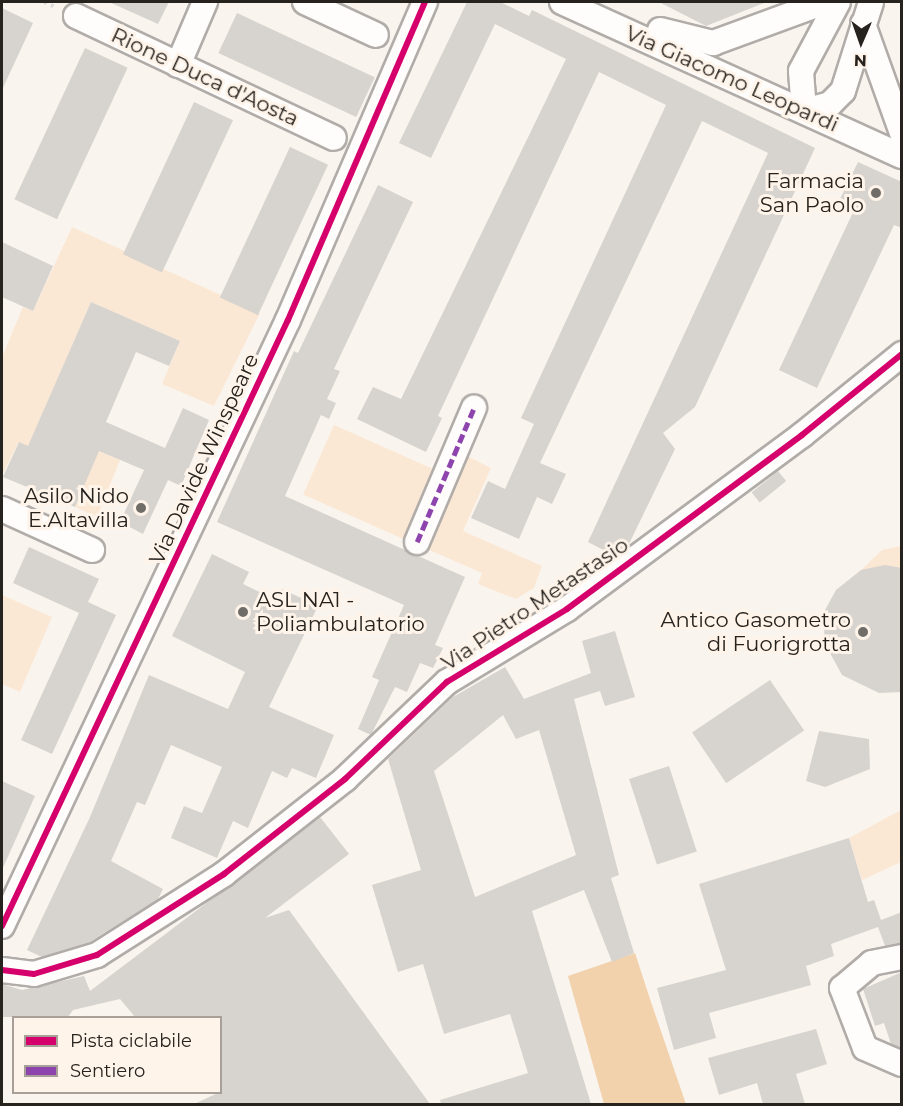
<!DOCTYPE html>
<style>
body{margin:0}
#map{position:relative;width:903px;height:1106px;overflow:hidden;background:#faf4ee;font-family:Montserrat,sans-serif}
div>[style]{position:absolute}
.green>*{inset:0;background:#fbe8d4;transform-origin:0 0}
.forest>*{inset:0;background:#f2d2ad}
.building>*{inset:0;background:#d7d3ce;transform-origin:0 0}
.path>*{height:4px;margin-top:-2px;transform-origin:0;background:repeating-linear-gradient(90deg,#dcdad9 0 3px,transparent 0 7.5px)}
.roads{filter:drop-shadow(2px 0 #b1aca8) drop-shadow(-2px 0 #b1aca8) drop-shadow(0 2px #b1aca8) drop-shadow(0 -2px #b1aca8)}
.minor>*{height:24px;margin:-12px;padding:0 12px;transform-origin:12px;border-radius:12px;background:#fefdfc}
.quiet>*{height:4.5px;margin-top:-2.25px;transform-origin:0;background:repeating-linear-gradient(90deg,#8e44ad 0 9px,transparent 0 13.5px)}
.cycleway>*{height:6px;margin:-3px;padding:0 3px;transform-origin:3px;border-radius:3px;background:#d6006c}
.dots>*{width:16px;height:16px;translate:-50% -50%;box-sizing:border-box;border:3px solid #fff4e9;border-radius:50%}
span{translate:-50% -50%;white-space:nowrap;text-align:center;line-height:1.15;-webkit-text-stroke:6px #fff4e9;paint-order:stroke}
.street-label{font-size:21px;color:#26221e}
.poi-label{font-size:21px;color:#26221e}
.right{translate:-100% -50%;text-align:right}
.left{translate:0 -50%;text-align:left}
.frame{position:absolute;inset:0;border:3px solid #26221e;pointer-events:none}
.legend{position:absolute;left:12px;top:1016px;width:210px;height:78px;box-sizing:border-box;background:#fff4e9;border:2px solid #a8a098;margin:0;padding:8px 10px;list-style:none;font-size:18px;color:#26221e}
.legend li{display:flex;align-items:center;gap:12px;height:30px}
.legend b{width:30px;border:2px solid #a8a098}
.north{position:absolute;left:831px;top:12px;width:60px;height:60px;-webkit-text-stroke:4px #fff4e9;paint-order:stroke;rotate:182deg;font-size:16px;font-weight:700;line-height:24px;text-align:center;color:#26221e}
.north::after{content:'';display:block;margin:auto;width:21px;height:27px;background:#26221e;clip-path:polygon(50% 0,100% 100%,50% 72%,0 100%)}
</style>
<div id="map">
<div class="green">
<div style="clip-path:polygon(72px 227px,260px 313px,214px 406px,162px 384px,180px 341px,91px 302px,38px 424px,120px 460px,97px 517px,75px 507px,89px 473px,18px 443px,2px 476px,2px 357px,23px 307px,33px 311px)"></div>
<div style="left:334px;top:425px;width:114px;height:76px;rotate:24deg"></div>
<div style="clip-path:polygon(465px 455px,491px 468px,463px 531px,542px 566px,534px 588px,516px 599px,478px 584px,482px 573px,427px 549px)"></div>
<div style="clip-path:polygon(901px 546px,901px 568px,861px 570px,882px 550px)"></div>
<div style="clip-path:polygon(2px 595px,52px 617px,20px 692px,2px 684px)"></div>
<div style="clip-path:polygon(901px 810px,901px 862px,862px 880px,849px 838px)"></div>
</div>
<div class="forest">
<div style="clip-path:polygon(635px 953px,651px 1002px,686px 1104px,604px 1104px,568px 976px)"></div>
</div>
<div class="building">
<div style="clip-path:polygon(109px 2px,169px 2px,158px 24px)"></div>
<div style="clip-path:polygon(467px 2px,500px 2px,529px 16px,532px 10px,815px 148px,695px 407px,663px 433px,675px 449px,628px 546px,615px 556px,588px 542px,768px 153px,702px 121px,540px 463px,566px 474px,552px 504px,537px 497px,519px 539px,471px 518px,488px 481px,505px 489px,534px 424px,521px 418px,666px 105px,599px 72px,438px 416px,442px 418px,426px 452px,357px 419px,373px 387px,401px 399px,566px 59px,495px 24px,431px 158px,399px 143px)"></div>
<div style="clip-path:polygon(659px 2px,763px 2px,764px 3px,706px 26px)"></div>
<div style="clip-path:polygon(2px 8px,33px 23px,2px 90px)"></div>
<div style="left:237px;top:13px;width:152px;height:44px;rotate:25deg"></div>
<div style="left:85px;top:48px;width:47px;height:167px;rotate:25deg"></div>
<div style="left:194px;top:102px;width:43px;height:168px;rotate:25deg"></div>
<div style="left:290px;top:147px;width:42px;height:166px;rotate:25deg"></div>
<div style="clip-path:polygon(858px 162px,902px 182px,902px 228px,894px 225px,817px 388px,779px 370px,855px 208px,839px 201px)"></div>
<div style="clip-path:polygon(378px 185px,413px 202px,334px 369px,340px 371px,327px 399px,336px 403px,329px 419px,321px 415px,285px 496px,465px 577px,435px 645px,443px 648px,433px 668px,420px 663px,407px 692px,395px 687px,371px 735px,358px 729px,379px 680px,372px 677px,404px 605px,217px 522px,294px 351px,298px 353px)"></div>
<div style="clip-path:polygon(2px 242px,53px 266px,33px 311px,2px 297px)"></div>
<div style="clip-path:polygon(91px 302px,180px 341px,169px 366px,136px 352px,106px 422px,165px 448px,183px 408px,209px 420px,181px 486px,168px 480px,143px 534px,120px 522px,144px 470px,99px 451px,75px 507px,3px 477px,19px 442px,28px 446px)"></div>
<div style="left:778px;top:471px;width:13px;height:34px;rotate:51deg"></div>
<div style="clip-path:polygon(29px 547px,99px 579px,88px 602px,116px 615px,52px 754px,21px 740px,79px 613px,13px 583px)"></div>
<div style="clip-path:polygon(212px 554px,249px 572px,243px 584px,276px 600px,282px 589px,318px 606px,269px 707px,334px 735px,316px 778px,292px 768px,287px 778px,272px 771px,248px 828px,233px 821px,217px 858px,171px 838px,184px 806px,202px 813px,222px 767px,171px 745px,145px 805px,137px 802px,111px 861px,163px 889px,158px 899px,88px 943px,42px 957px,27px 950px,90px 817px,149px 675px,228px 709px,245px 672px,172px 636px)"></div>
<div style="clip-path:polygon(885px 565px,902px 568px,902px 692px,879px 693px,842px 675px,824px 642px,825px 610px,836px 590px,861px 570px)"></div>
<div style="clip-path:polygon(evenodd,615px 631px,635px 697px,605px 706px,600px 691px,574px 699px,619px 875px,611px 878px,634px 953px,612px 962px,584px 890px,532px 911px,591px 1104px,441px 1104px,440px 1100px,528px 1073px,510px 1014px,444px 1034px,423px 964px,398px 972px,372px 885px,421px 870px,388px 759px,453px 697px,505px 667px,524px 699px,591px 673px,582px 641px,615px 631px,503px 715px,516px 739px,539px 730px,576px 855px,475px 897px,434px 771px,503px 715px)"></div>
<div style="left:770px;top:680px;width:61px;height:94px;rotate:56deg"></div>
<div style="clip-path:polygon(819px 731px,869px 739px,870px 769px,825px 787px,806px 781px)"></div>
<div style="left:669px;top:766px;width:90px;height:42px;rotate:72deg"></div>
<div style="clip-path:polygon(2px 781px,35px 796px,2px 870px)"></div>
<div style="clip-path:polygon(320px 817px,349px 854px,265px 918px,289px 910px,430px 1104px,194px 1104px,220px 1092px,220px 1017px,135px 1017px,120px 999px,73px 1010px,68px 1017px,2px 1017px,2px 984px,22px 990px,84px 976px,90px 991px)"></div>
<div style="clip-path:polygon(849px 838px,868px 902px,874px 900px,881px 920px,902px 912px,902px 943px,885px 946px,878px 927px,831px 944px,834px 956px,806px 966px,811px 985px,709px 1013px,716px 1038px,674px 1050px,657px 988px,726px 970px,699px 884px)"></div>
<div style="clip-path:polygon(902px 972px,902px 1048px,891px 1044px,884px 1023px,875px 1026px,863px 989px)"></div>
<div style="clip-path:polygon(816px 1029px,827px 1064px,796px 1074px,805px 1104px,763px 1104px,757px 1083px,719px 1095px,708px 1058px)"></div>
</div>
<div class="path">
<div style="left:44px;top:2px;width:13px;rotate:23deg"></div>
</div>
<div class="roads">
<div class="minor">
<div style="left:305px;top:2px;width:78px;rotate:24.9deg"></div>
<div style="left:562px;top:2px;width:373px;rotate:24.4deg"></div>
<div style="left:76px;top:16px;width:285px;rotate:25.3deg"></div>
<div style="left:863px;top:24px;width:116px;rotate:70.3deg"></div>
<div style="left:660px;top:30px;width:55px;rotate:13.8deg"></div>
<div style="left:713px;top:43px;width:119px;rotate:-20.1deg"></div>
<div style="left:178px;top:65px;width:69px;rotate:-66.8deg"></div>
<div style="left:804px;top:111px;width:27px;rotate:-15deg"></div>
<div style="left:830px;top:104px;width:18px;rotate:-45deg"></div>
<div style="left:843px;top:91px;width:93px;rotate:-72.5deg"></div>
<div style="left:804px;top:111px;width:40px;rotate:-94.3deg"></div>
<div style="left:801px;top:71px;width:78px;rotate:-61.8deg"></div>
<div style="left:2px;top:509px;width:99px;rotate:24.5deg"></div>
<div style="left:417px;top:542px;width:146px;rotate:-67deg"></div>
<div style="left:2px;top:926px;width:670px;rotate:-64.74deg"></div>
<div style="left:288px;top:320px;width:346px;rotate:-66.7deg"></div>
<div style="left:902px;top:957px;width:31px;rotate:169deg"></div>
<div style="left:872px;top:963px;width:39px;rotate:140deg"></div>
<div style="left:842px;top:988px;width:64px;rotate:69deg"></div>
<div style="left:865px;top:1048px;width:40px;rotate:23.4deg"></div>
<div style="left:2px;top:970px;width:32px;rotate:7deg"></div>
<div style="left:34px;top:974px;width:66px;rotate:-16.8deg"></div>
<div style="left:97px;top:955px;width:151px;rotate:-32.5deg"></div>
<div style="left:224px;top:874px;width:154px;rotate:-38.1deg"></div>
<div style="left:345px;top:779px;width:141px;rotate:-43.6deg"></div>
<div style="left:447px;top:682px;width:140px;rotate:-31.3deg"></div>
<div style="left:567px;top:609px;width:292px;rotate:-36.5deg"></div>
<div style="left:802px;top:435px;width:129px;rotate:-39deg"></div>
</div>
</div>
<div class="quiet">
<div style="left:417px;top:542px;width:146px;rotate:-67deg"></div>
</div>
<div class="cycleway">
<div style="left:2px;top:926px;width:670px;rotate:-64.74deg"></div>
<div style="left:288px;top:320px;width:346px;rotate:-66.7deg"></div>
<div style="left:2px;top:970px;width:32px;rotate:7deg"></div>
<div style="left:34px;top:974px;width:66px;rotate:-16.8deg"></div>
<div style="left:97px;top:955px;width:151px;rotate:-32.5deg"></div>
<div style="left:224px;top:874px;width:154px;rotate:-38.1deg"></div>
<div style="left:345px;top:779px;width:141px;rotate:-43.6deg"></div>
<div style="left:447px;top:682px;width:140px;rotate:-31.3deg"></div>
<div style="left:567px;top:609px;width:292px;rotate:-36.5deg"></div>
<div style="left:802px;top:435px;width:129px;rotate:-39deg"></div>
</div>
<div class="dots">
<div style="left:876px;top:193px;background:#706c67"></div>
<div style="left:141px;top:508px;background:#706c67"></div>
<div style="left:243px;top:612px;background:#706c67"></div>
<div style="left:863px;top:632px;background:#706c67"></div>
</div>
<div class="street-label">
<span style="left:205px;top:77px;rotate:25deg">Rione Duca d'Aosta</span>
<span style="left:732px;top:79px;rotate:24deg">Via Giacomo Leopardi</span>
<span style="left:204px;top:459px;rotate:-65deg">Via Davide Winspeare</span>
<span style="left:535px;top:604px;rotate:-34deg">Via Pietro Metastasio</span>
</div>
<div class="poi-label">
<span class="right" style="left:864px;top:193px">Farmacia<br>San Paolo</span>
<span class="right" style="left:129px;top:508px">Asilo Nido<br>E.Altavilla</span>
<span class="left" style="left:256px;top:612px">ASL NA1 -<br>Poliambulatorio</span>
<span class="right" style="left:851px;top:632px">Antico Gasometro<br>di Fuorigrotta</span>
</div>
<div class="frame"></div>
<ul class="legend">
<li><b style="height:8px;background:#d6006c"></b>Pista ciclabile</li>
<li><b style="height:8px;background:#8e44ad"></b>Sentiero</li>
</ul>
<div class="north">N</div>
</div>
